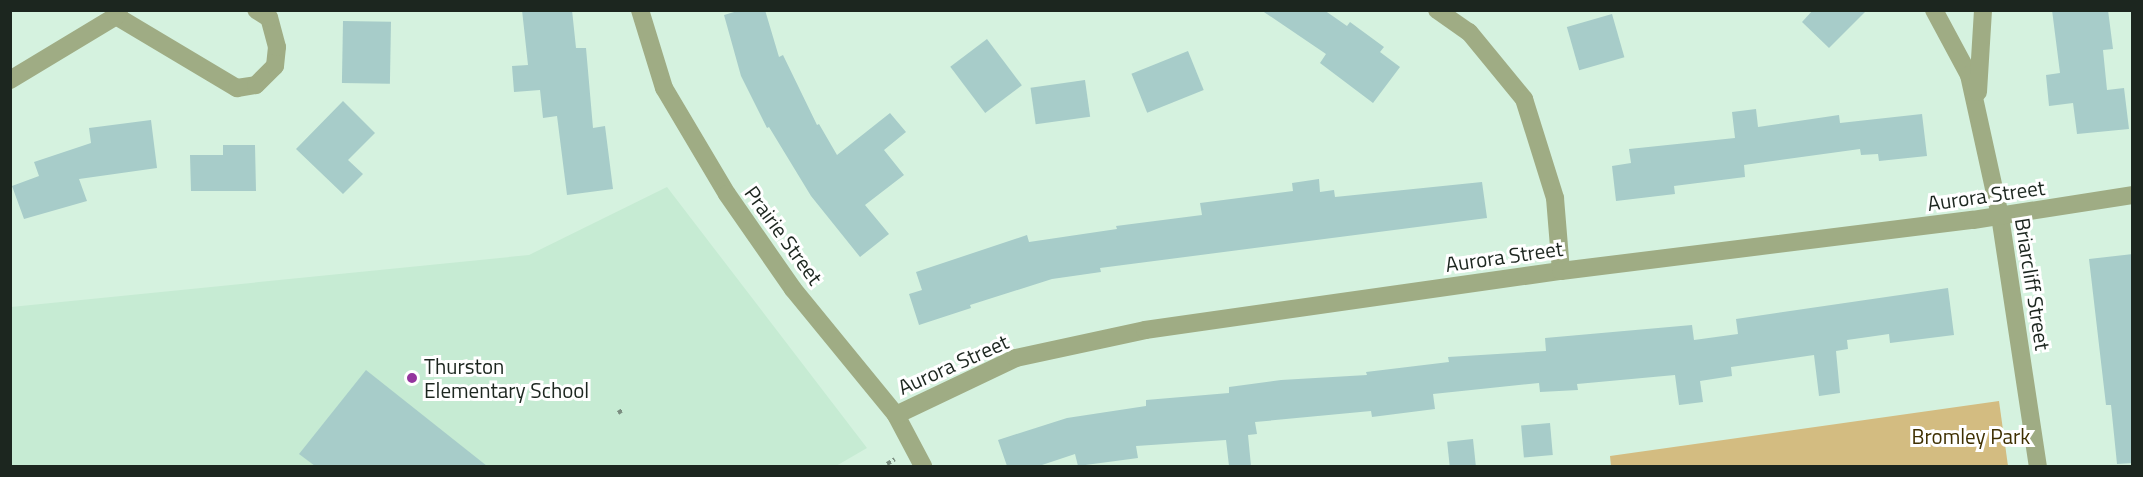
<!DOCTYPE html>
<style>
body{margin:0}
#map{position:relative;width:2143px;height:477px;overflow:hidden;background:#d5f2df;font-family:"Titillium Web",sans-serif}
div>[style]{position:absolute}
.built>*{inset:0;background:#c6ebd3}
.green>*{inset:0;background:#d3bc81}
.building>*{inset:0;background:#a7ccc9;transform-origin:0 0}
.path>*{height:4px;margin-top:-2px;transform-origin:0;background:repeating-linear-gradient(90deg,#7b8e81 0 4.5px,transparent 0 7.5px)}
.minor>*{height:18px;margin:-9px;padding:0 9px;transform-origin:9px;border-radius:9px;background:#9fac84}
.dots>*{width:16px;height:16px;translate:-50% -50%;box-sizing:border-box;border:3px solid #fff;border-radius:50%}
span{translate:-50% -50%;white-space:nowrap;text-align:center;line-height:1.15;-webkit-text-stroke:6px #fff;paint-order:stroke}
.street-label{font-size:21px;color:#1c261f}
.poi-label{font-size:21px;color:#1c261f}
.left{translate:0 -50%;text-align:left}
.park-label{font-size:21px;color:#3f3002}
.frame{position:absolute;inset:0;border:12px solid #1c261f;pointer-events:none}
</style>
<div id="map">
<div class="built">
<div style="clip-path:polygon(667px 187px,867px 448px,836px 466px,11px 466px,11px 307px,529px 255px)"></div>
</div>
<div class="green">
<div style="clip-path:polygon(1999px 401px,2008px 466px,1611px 466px,1610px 456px)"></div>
</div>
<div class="building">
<div style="clip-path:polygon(522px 10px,572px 10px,576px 48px,586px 48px,593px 128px,605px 126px,613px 189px,567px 195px,557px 116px,543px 118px,540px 90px,514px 92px,512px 66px,528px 65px)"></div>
<div style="clip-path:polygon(741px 10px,765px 10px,779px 57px,783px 55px,817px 125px,819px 124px,837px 155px,890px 113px,906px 132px,884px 150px,904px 175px,865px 205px,889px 234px,860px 257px,811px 196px,769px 127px,767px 128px,741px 76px,724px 15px)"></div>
<div style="clip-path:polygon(1261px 10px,1324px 10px,1347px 26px,1350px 22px,1384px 47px,1380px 52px,1400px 67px,1373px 103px,1320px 63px,1326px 54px)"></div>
<div style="clip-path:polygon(1813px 10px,1867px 10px,1829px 48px,1802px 22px)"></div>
<div style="clip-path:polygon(2052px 10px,2108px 10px,2113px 49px,2103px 50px,2107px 90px,2124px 88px,2129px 129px,2077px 134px,2073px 103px,2049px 106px,2046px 75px,2060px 73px)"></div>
<div style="left:1612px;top:14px;width:45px;height:47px;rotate:74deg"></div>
<div style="left:343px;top:21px;width:48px;height:62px;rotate:1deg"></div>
<div style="left:987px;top:39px;width:58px;height:46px;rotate:53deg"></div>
<div style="left:1188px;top:51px;width:42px;height:61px;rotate:68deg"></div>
<div style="left:1085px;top:80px;width:37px;height:55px;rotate:82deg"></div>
<div style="clip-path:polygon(343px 101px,375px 133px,348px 160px,363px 174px,343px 194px,296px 149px)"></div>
<div style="clip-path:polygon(1756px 109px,1758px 127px,1839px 115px,1840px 123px,1922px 114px,1927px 156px,1879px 161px,1878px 154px,1861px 155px,1860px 149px,1744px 165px,1745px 177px,1674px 186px,1675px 194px,1616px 201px,1612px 166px,1631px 163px,1629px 149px,1735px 138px,1732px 112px)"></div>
<div style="clip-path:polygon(151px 120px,157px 168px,79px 179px,87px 201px,24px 219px,12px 186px,39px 176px,34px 162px,91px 143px,89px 128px)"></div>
<div style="clip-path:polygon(223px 145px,255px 145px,256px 191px,191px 191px,190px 155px,223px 155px)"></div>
<div style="clip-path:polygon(1319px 179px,1320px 192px,1334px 190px,1335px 197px,1482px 182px,1487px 218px,1100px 268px,1101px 272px,1052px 279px,970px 305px,971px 308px,919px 325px,909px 294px,922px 290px,916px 272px,1027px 235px,1029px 242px,1117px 229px,1116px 226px,1202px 215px,1200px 203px,1293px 191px,1292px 183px)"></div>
<div style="clip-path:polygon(2133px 254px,2133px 463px,2117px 464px,2111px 405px,2106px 405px,2089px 259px)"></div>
<div style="clip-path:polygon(1948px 288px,1954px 335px,1890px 343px,1889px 334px,1847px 340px,1848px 349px,1836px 351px,1840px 393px,1819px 396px,1814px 355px,1731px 367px,1732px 376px,1700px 381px,1703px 402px,1679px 405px,1675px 375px,1577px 384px,1578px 390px,1540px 392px,1539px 383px,1433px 394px,1435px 409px,1372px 417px,1371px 411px,1255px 422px,1257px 434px,1248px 435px,1251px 466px,1229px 466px,1226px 440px,1136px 446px,1138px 458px,1078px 466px,1075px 454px,1039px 466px,1007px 466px,998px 440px,1067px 418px,1146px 406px,1146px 400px,1229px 393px,1229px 387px,1281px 380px,1367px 375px,1366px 372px,1449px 362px,1448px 357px,1546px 351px,1545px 338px,1692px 325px,1694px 340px,1738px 334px,1736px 319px)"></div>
<div style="clip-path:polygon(366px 370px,487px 466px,315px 466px,299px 454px)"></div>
<div style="left:1550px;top:423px;width:32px;height:29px;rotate:85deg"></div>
<div style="left:1473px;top:439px;width:27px;height:26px;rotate:84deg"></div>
</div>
<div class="path">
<div style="left:618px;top:413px;width:7px;rotate:-34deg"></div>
<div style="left:887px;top:464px;width:9px;rotate:-32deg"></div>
</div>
<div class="minor">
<div style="left:640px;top:10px;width:82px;rotate:72.9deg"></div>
<div style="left:664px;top:88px;width:123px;rotate:59.3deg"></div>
<div style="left:727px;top:194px;width:116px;rotate:55.2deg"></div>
<div style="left:793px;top:289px;width:163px;rotate:50.7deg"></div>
<div style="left:896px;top:415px;width:58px;rotate:62.1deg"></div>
<div style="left:1437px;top:10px;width:39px;rotate:35deg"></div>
<div style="left:1469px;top:32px;width:87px;rotate:50.6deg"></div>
<div style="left:1524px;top:99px;width:104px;rotate:72.6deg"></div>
<div style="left:1555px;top:198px;width:73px;rotate:85.3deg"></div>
<div style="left:1934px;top:10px;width:74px;rotate:61.7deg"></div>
<div style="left:1969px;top:75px;width:144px;rotate:77.6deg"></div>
<div style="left:2000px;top:216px;width:253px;rotate:81.4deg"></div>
<div style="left:116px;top:16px;width:141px;rotate:30.8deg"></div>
<div style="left:237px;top:88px;width:19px;rotate:-9deg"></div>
<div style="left:256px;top:85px;width:27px;rotate:-45deg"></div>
<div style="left:275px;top:66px;width:19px;rotate:-84deg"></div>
<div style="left:277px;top:47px;width:30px;rotate:-105deg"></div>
<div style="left:269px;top:18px;width:15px;rotate:-148deg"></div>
<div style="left:10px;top:80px;width:124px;rotate:-31.1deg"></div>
<div style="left:116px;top:16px;width:7px;rotate:-63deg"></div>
<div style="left:1978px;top:92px;width:82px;rotate:-86.5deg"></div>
<div style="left:896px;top:415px;width:133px;rotate:-25.4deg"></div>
<div style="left:1016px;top:358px;width:132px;rotate:-12.2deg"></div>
<div style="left:1145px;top:330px;width:420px;rotate:-8.1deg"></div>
<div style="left:1561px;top:271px;width:415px;rotate:-7.1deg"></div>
<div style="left:1973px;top:220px;width:161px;rotate:-8.9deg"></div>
</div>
<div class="dots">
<div style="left:412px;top:378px;background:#94359e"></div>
</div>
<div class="street-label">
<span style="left:1986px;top:195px;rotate:-8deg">Aurora Street</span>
<span style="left:784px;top:235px;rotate:54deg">Prairie Street</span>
<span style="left:1504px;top:256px;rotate:-8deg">Aurora Street</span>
<span style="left:2033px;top:284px;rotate:81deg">Briarcliff Street</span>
<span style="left:953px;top:364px;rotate:-24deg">Aurora Street</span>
</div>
<div class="poi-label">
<span class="left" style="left:424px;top:378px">Thurston<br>Elementary School</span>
</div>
<div class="park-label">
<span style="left:1971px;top:436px">Bromley Park</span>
</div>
<div class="frame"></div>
</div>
